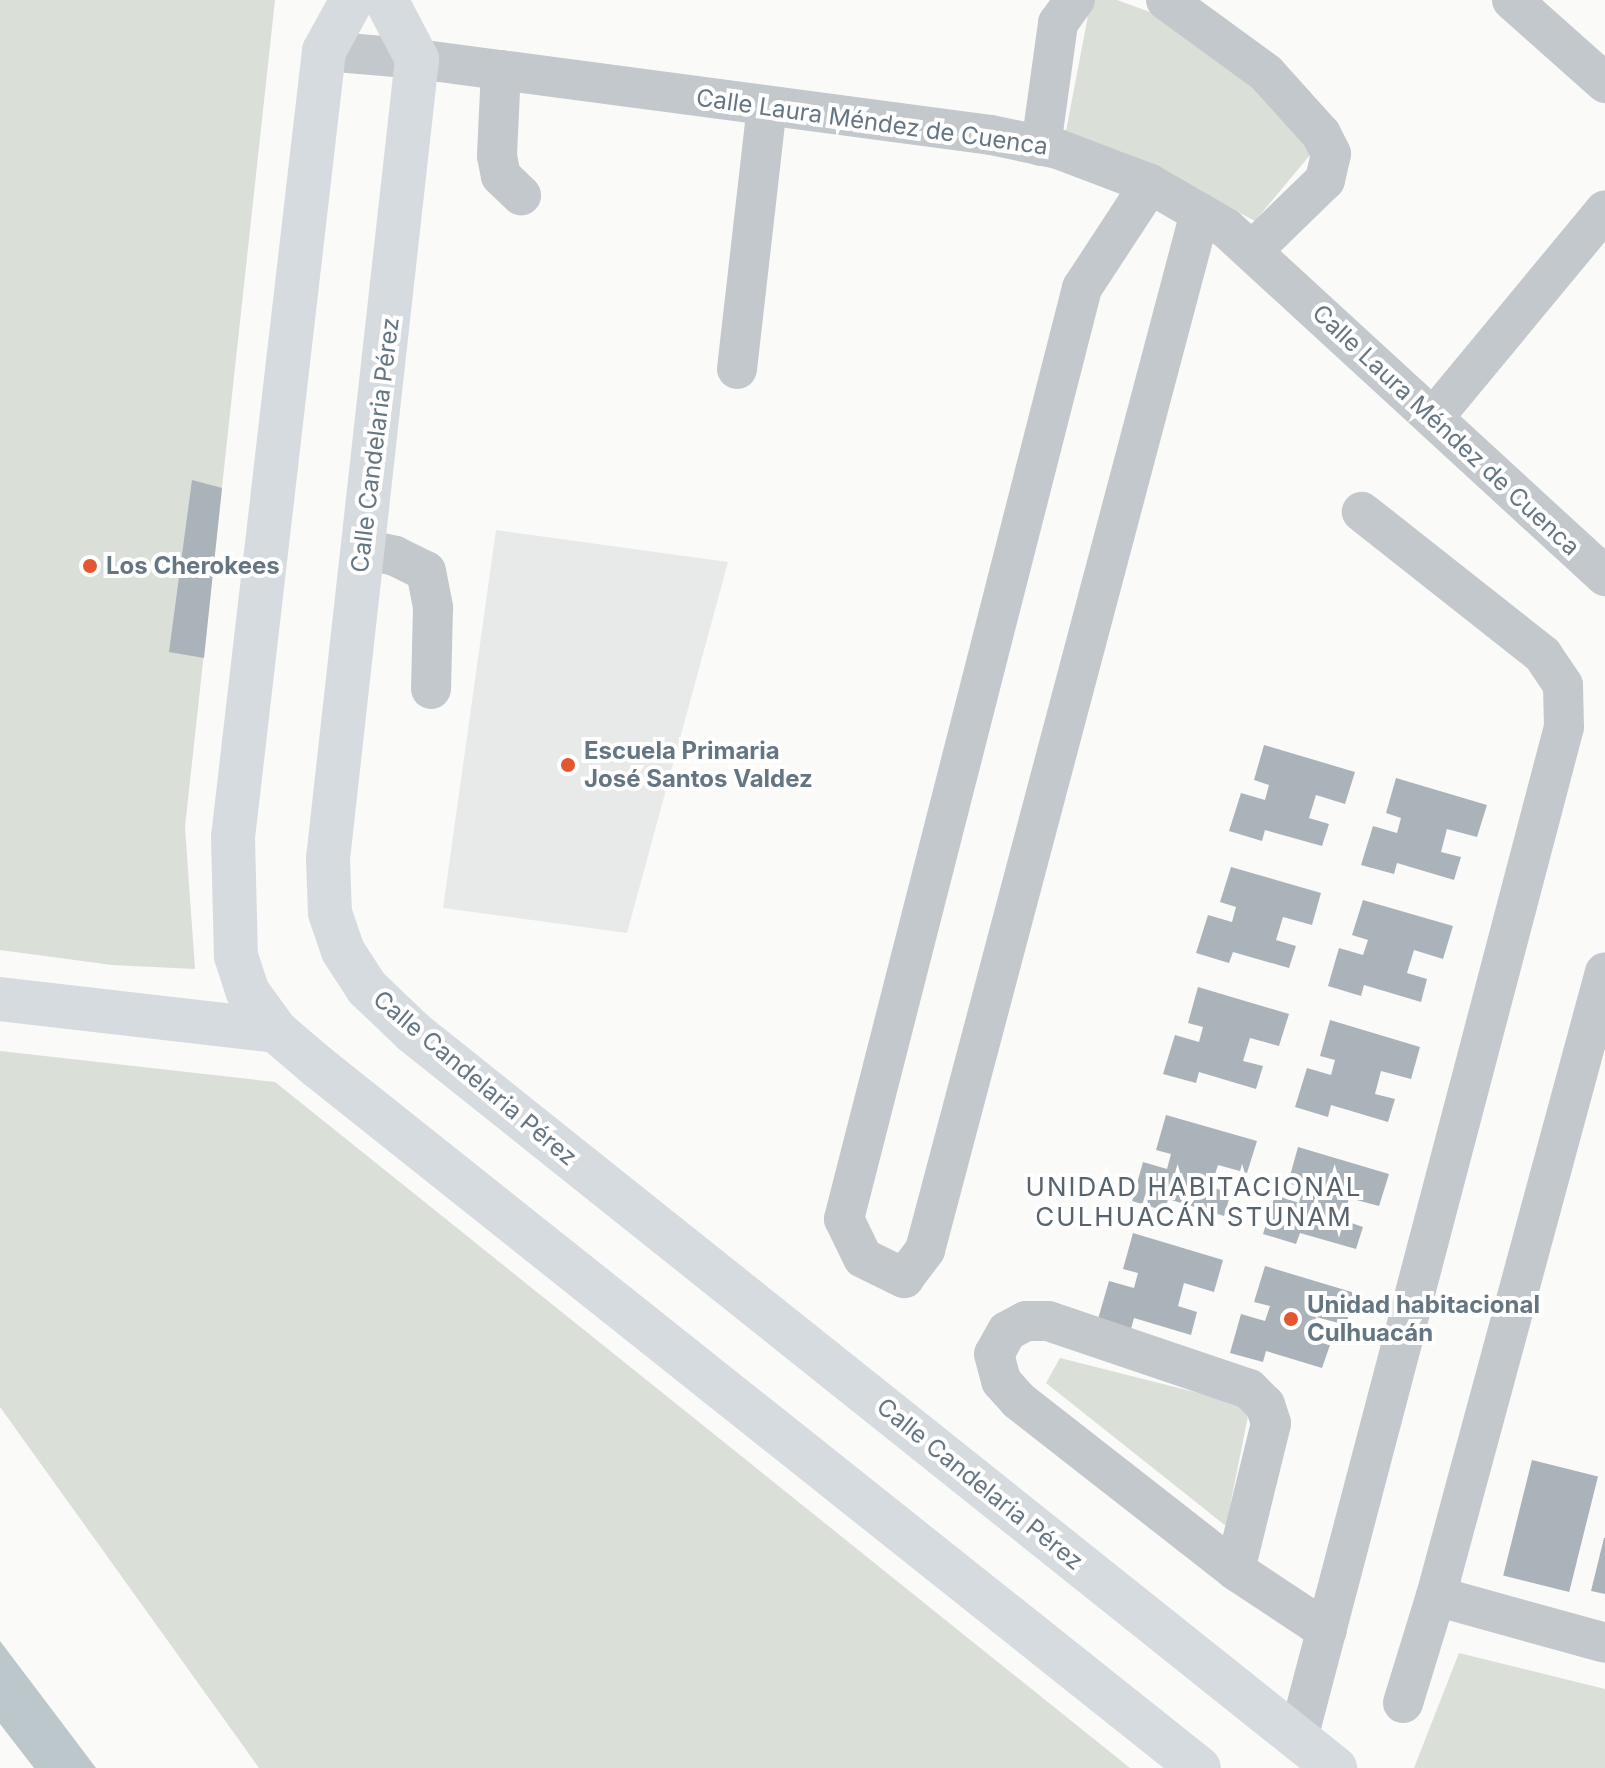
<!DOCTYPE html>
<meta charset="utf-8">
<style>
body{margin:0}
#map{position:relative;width:1605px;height:1768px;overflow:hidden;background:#fafaf8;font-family:Inter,sans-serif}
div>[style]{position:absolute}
.built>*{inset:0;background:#e8e9e9}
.green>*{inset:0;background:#dadfd7}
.water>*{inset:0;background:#bbc7cb}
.building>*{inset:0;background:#aab3b9;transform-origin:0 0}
.minor>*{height:40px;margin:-20px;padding:0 20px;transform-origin:20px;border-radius:20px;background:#c3c8cc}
.major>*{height:44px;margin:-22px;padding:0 22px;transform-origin:22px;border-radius:22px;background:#d6dbdf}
.dots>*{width:22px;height:22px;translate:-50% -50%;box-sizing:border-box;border:4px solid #fff;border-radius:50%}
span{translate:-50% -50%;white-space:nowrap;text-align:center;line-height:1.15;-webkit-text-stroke:8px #fff;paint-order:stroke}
.street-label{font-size:24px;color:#657683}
.poi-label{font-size:24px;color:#657683;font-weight:700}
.left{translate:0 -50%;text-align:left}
.neighbourhood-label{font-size:26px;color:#57646e;letter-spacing:2px}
</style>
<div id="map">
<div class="built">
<div style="clip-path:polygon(496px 530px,728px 562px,627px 933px,443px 908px)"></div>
</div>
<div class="green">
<div style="clip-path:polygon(0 0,275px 0,185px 827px,195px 969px,112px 965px,0 950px)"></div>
<div style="clip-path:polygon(1091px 0,1117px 0,1161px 16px,1325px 137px,1255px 221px,1133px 156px,1066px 131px)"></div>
<div style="clip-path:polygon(0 1051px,275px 1082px,1130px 1768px,259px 1768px,0 1407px)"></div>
<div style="clip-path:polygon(1060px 1358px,1250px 1406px,1226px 1526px,1046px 1383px)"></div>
<div style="clip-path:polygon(1459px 1653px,1605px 1689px,1605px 1768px,1414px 1768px)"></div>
</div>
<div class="water">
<div style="clip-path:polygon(0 1641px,56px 1715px,96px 1768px,34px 1768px,0 1724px)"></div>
</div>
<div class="building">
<div style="clip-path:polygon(192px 480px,222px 488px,204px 658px,169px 652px)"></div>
<div style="clip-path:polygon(1264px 745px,1355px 772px,1345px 804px,1316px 795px,1309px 818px,1329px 824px,1322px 846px,1265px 830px,1262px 841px,1229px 831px,1241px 793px,1265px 800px,1269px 785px,1254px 780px)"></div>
<div style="clip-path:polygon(1396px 778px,1487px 805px,1477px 837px,1447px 829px,1441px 852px,1461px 857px,1454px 880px,1397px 863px,1394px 874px,1361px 865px,1373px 826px,1397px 833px,1401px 818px,1386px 813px)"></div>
<div style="clip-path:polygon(1231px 867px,1321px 893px,1312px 925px,1283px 917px,1276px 940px,1296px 946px,1289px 968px,1233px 952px,1229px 963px,1196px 953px,1208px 915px,1232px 922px,1236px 907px,1220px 902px)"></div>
<div style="clip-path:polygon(1363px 900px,1453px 926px,1443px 959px,1414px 950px,1407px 973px,1427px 979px,1421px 1002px,1364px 985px,1361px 996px,1328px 986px,1339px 948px,1363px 955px,1368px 940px,1352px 935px)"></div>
<div style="clip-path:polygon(1198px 987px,1289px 1014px,1279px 1046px,1250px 1038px,1243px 1061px,1263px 1066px,1256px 1089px,1199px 1072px,1196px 1083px,1163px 1074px,1175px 1035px,1199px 1042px,1203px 1027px,1188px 1023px)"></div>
<div style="clip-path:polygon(1330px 1020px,1420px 1047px,1411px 1079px,1381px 1071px,1375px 1094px,1395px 1099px,1388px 1122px,1331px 1105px,1328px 1117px,1295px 1107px,1307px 1068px,1331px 1075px,1335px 1060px,1320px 1056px)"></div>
<div style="clip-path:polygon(1166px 1115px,1257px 1141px,1247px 1173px,1218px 1165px,1211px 1187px,1231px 1193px,1224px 1216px,1168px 1199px,1165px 1211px,1132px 1201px,1143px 1162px,1167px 1169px,1171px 1154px,1156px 1150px)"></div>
<div style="clip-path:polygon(1298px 1147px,1389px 1174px,1379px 1206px,1349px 1198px,1343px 1220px,1363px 1227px,1356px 1249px,1300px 1233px,1296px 1244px,1263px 1234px,1275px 1195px,1299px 1203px,1303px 1188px,1288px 1183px)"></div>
<div style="clip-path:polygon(1133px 1233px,1223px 1260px,1214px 1292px,1184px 1283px,1178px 1306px,1197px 1312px,1191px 1335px,1134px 1318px,1131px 1329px,1098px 1319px,1109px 1281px,1134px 1288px,1138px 1273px,1123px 1269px)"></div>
<div style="clip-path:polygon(1265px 1266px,1355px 1293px,1346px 1325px,1316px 1317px,1310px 1340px,1330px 1345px,1322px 1368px,1266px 1351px,1263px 1362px,1230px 1353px,1241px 1314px,1265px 1321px,1270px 1306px,1254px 1302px)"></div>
<div style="left:1532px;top:1460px;width:68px;height:119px;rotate:14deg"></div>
<div style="clip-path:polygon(1604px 1538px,1605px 1538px,1605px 1594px,1591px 1591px)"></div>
</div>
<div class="minor">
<div style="left:1166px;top:0;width:124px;rotate:36.1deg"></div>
<div style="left:1266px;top:73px;width:82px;rotate:48deg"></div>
<div style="left:1321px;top:134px;width:22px;rotate:63deg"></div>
<div style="left:1331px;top:154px;width:27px;rotate:103deg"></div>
<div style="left:1325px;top:180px;width:102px;rotate:135.8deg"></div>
<div style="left:1512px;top:0;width:125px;rotate:41.7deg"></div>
<div style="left:324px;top:51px;width:93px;rotate:4.9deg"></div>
<div style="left:417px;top:59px;width:579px;rotate:7.54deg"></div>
<div style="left:991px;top:135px;width:68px;rotate:11.8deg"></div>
<div style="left:1058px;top:149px;width:98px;rotate:20.8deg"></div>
<div style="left:1150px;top:184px;width:88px;rotate:30.1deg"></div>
<div style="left:1226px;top:228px;width:515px;rotate:42.56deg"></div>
<div style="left:501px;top:70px;width:86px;rotate:92.7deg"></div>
<div style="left:497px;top:156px;width:20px;rotate:79deg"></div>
<div style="left:501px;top:176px;width:28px;rotate:44deg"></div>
<div style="left:1041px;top:146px;width:124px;rotate:-82.1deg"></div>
<div style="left:1058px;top:23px;width:29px;rotate:-54deg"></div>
<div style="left:1150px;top:184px;width:124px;rotate:123.2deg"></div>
<div style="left:1082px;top:288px;width:961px;rotate:104.34deg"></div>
<div style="left:844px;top:1219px;width:43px;rotate:64deg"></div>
<div style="left:863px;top:1258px;width:46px;rotate:26deg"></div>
<div style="left:904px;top:1278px;width:35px;rotate:-53deg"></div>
<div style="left:925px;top:1250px;width:1073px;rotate:-75.15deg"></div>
<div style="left:737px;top:369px;width:265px;rotate:-83.5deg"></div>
<div style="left:1434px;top:417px;width:268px;rotate:-50.4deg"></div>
<div style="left:363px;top:549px;width:33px;rotate:12deg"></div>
<div style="left:395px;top:556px;width:34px;rotate:26deg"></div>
<div style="left:426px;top:571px;width:38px;rotate:79deg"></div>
<div style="left:433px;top:608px;width:81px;rotate:91.4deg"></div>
<div style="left:1235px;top:1570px;width:151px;rotate:-76.2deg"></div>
<div style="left:1271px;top:1423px;width:19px;rotate:-108deg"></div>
<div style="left:1265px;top:1405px;width:23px;rotate:-135deg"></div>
<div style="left:1249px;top:1389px;width:212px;rotate:-161.3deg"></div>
<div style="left:1048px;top:1321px;width:22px;rotate:180deg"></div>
<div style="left:1026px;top:1321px;width:21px;rotate:152deg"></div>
<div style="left:1007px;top:1331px;width:26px;rotate:119deg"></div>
<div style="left:994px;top:1354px;width:28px;rotate:75deg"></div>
<div style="left:1001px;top:1381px;width:27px;rotate:48deg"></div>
<div style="left:1019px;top:1401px;width:274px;rotate:38deg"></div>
<div style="left:1235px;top:1570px;width:110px;rotate:33.5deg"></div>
<div style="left:1436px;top:1596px;width:175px;rotate:15.5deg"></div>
<div style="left:1403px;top:1703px;width:112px;rotate:-72.9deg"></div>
<div style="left:1436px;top:1596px;width:646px;rotate:-74.85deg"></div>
<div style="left:1298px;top:1738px;width:1045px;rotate:-75.26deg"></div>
<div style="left:1564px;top:727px;width:42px;rotate:-91.4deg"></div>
<div style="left:1563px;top:685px;width:36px;rotate:-124deg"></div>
<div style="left:1543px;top:655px;width:231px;rotate:-141.7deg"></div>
</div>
<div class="major">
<div style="left:352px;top:0;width:58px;rotate:118.8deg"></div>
<div style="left:324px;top:51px;width:791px;rotate:96.6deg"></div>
<div style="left:233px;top:837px;width:119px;rotate:88.6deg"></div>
<div style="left:236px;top:956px;width:38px;rotate:72deg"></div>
<div style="left:248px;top:992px;width:48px;rotate:54.3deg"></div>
<div style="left:276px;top:1031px;width:54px;rotate:40.5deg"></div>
<div style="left:317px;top:1066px;width:1127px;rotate:38.52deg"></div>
<div style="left:386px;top:0;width:67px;rotate:62.3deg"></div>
<div style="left:417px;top:59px;width:805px;rotate:96.35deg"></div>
<div style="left:328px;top:859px;width:54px;rotate:87.9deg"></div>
<div style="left:330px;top:913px;width:40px;rotate:71.1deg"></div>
<div style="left:343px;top:951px;width:44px;rotate:57deg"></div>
<div style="left:367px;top:988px;width:64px;rotate:43.7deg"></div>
<div style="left:413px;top:1032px;width:1180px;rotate:38.6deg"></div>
<div style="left:0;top:999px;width:278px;rotate:6.6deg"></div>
</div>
<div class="dots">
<div style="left:90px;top:566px;background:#e4572e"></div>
<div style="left:568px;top:765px;background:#e4572e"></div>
<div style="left:1291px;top:1319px;background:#e4572e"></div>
</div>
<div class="street-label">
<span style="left:872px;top:122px;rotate:8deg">Calle Laura Méndez de Cuenca</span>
<span style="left:1446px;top:430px;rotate:43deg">Calle Laura Méndez de Cuenca</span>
<span style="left:375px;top:445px;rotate:-83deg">Calle Candelaria Pérez</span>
<span style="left:475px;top:1078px;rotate:40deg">Calle Candelaria Pérez</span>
<span style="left:980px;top:1484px;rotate:39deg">Calle Candelaria Pérez</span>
</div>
<div class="poi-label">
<span class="left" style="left:106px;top:566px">Los Cherokees</span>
<span class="left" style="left:584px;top:765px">Escuela Primaria<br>José Santos Valdez</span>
<span class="left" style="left:1307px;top:1319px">Unidad habitacional<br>Culhuacán</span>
</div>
<div class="neighbourhood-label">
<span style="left:1194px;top:1202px">UNIDAD HABITACIONAL<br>CULHUACÁN STUNAM</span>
</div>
</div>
